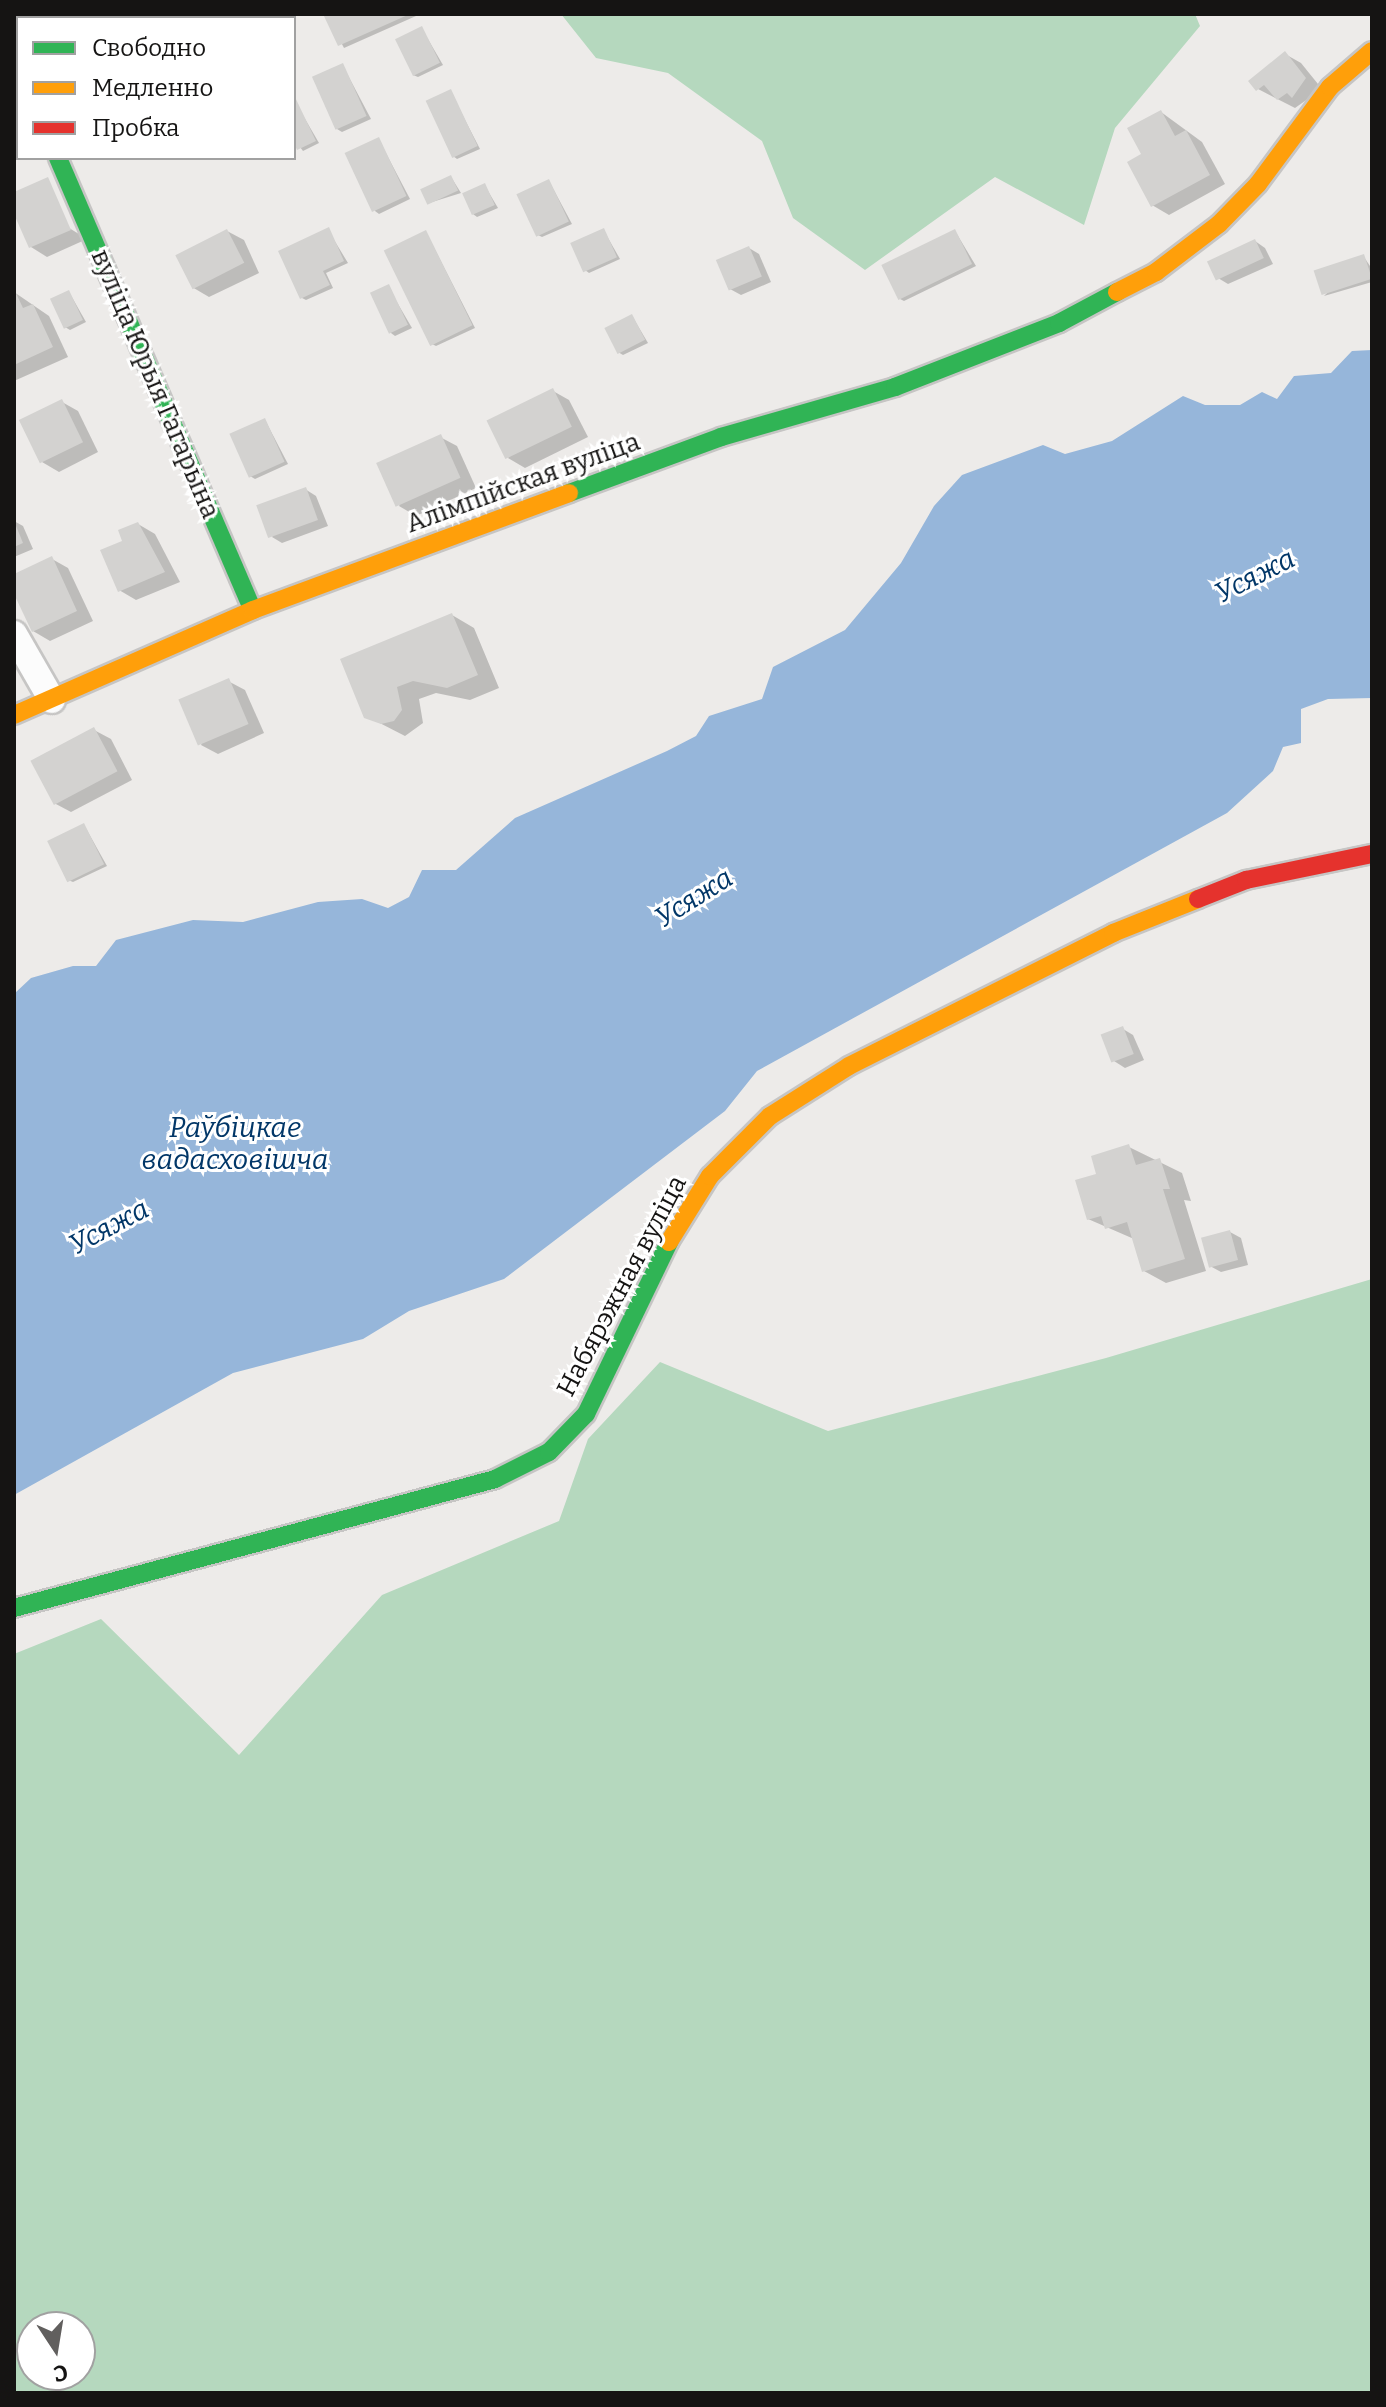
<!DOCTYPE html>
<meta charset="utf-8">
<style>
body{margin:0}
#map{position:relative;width:1386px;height:2407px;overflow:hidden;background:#edebe9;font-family:Bitter,serif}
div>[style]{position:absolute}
.forest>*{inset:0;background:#b5d8be}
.water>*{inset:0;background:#96b6da}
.shadow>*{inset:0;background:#0003}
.building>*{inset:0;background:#d3d2d0;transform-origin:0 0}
.roads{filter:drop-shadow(2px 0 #c6c5c4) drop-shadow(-2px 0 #c6c5c4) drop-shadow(0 2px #c6c5c4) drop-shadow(0 -2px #c6c5c4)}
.street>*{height:26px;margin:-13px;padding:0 13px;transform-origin:13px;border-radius:13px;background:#fcfcfc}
.fast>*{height:18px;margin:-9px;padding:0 9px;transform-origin:9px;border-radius:9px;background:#30b455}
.slow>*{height:18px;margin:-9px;padding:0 9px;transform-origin:9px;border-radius:9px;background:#ff9f0a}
.jam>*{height:18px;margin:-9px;padding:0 9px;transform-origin:9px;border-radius:9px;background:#e5322d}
span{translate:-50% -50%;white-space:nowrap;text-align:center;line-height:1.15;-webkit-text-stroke:6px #fff;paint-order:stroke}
.street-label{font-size:26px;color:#151413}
.water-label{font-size:28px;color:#023768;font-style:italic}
.frame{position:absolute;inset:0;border:16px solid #151413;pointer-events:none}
.legend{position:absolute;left:16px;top:16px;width:280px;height:144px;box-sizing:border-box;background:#fff;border:2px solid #a1a1a1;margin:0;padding:10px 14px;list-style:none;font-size:24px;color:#151413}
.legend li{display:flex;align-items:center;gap:16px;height:40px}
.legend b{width:40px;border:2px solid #a1a1a1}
.north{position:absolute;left:16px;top:2311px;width:80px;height:80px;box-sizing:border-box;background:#fff;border:2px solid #a1a1a1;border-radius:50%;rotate:168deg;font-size:22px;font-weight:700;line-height:32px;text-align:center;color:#151413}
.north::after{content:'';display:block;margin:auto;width:28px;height:36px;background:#615f5e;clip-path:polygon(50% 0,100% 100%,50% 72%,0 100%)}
</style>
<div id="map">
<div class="forest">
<div style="clip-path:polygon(14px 14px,181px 14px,18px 18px,14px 84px)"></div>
<div style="clip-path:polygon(561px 14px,1195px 14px,1200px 26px,1115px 128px,1084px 225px,995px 177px,865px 270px,793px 218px,762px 141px,668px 73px,596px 58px)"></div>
<div style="clip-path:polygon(evenodd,1372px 1279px,1372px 2393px,14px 2393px,14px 1654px,101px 1619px,239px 1755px,382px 1595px,559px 1521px,588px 1439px,660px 1362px,828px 1431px,1106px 1358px,1372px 1279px,32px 2327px,80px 2327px,80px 2375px,32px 2375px,32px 2327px)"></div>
</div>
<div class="water">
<div style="clip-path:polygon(1372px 350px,1372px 698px,1328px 699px,1301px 709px,1301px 743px,1283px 747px,1273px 771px,1227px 813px,757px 1071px,725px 1111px,504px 1279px,409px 1311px,363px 1339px,233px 1373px,14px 1495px,14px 994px,31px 978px,73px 966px,96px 966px,116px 940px,193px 920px,243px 922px,318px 902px,362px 899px,388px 908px,409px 897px,422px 870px,456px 870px,515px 818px,667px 751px,696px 736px,709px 716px,762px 699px,773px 667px,845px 630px,901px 563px,934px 506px,962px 475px,1043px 445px,1065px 454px,1112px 441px,1183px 396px,1205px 405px,1240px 405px,1262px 392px,1277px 399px,1294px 376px,1331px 373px,1352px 351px)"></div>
</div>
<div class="shadow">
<div style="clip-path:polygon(326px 14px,415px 14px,416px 16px,344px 48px)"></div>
<div style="clip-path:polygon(422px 29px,443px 65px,418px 77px,413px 75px)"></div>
<div style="clip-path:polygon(1285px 54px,1301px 63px,1322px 89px,1295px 108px,1258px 89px)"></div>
<div style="clip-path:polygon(343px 66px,371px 119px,342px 132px,337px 129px)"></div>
<div style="clip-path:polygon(450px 91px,480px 149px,457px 159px,453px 156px)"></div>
<div style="clip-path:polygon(294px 100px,319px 143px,303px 151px,294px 139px)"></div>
<div style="clip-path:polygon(1161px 112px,1202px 142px,1225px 184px,1169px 215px,1152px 205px,1144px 155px)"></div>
<div style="clip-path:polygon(379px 140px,410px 199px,379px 214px,375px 211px)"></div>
<div style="clip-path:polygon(451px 177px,461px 193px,429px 203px)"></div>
<div style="clip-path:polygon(549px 181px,572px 224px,542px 237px,538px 235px)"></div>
<div style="clip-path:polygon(485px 186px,498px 208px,477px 217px,473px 214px)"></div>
<div style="clip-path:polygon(14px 194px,87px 239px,47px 257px,31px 247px,14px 209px)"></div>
<div style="clip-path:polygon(328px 230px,348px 263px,326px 273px,333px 288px,306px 300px,302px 298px)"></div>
<div style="clip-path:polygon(227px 231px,244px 240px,259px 273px,209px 297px,192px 287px)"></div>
<div style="clip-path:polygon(604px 231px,620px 259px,589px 273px,585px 270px)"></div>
<div style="clip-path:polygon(955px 231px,976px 266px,904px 301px,900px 299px)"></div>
<div style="clip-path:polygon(426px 232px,475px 328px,436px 346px,432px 344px)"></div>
<div style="clip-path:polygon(1255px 241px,1265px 248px,1273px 264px,1228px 284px,1218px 278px)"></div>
<div style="clip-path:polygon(749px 248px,759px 254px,771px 282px,741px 295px,730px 289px)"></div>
<div style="clip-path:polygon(1364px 257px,1372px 269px,1372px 282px,1324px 296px)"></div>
<div style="clip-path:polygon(388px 287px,412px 328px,395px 336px,391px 333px)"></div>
<div style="clip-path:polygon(14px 292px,49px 316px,68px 357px,14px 381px)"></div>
<div style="clip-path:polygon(69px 292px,86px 322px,70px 330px,65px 327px)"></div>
<div style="clip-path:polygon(632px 316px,648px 343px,623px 355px,618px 352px)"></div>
<div style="clip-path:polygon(553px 391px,569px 400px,588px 437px,525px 468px,508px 458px)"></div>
<div style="clip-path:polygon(62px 402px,78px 411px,98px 452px,59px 472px,42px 462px)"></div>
<div style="clip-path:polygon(265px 420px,288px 464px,255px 479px,250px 476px)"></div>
<div style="clip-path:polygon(440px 437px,457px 446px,476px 488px,416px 516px,399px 506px)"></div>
<div style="clip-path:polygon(305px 489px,316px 496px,328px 526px,282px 543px,272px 537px)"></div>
<div style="clip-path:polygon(14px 521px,23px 526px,33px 549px,14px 557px)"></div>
<div style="clip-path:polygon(138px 524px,155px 534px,180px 582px,136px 600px,119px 590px)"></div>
<div style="clip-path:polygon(52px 559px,68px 568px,93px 621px,50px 641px,33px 631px,14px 589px,14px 576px)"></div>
<div style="clip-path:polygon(452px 615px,474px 628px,499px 688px,470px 700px,436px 693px,419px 699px,423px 723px,405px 736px,366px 716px)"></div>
<div style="clip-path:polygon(228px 681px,245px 690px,264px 733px,218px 754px,201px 745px)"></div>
<div style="clip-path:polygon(94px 730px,111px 739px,132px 780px,71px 812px,54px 803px)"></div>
<div style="clip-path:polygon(84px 825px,107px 866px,73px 882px,68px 880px)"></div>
<div style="clip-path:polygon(1123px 1029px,1133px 1035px,1144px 1060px,1125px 1068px,1114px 1061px)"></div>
<div style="clip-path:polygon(1129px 1147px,1182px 1173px,1191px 1201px,1184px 1200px,1206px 1271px,1166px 1283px,1144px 1271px,1134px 1239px,1088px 1219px,1099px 1175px)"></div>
<div style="clip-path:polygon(1230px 1232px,1241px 1238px,1248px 1265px,1221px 1272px,1210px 1266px)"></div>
</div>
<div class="building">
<div style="clip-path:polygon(323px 14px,410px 14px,338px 46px)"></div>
<div style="left:422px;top:26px;width:41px;height:30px;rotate:64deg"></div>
<div style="clip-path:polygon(1285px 51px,1306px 78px,1292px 98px,1287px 93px,1277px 100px,1264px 85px,1256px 91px,1248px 81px)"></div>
<div style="left:343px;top:63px;width:58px;height:34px;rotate:66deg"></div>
<div style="left:451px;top:89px;width:63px;height:28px;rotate:65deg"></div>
<div style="clip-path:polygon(294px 95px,316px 141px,297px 150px,294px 143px)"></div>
<div style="clip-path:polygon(1161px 110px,1175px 136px,1186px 130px,1210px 175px,1151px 207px,1127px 162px,1141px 154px,1127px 128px)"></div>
<div style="left:379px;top:137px;width:65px;height:38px;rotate:65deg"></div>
<div style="left:451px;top:175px;width:17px;height:34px;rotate:65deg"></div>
<div style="clip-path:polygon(48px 177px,71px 230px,29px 248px,14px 214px,14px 192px)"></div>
<div style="left:549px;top:179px;width:47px;height:36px;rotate:65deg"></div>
<div style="left:485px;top:183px;width:24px;height:25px;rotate:66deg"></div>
<div style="clip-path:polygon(329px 227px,344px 261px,323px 271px,330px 285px,300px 299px,278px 251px)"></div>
<div style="left:604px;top:228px;width:32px;height:37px;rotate:66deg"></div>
<div style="left:227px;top:229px;width:38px;height:58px;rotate:63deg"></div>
<div style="left:955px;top:229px;width:39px;height:82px;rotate:64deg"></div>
<div style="left:426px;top:230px;width:106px;height:47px;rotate:64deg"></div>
<div style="left:1255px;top:239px;width:21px;height:53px;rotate:65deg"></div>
<div style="left:749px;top:246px;width:33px;height:36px;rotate:67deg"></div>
<div style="left:1364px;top:254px;width:26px;height:53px;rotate:72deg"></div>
<div style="left:389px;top:284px;width:45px;height:21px;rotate:65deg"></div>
<div style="clip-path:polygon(14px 289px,23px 308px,33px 304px,53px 347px,14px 365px)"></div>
<div style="left:69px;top:290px;width:33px;height:21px;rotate:65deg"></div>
<div style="left:632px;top:314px;width:29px;height:31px;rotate:63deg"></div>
<div style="left:553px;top:388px;width:43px;height:74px;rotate:64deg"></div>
<div style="left:62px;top:399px;width:48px;height:48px;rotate:64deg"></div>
<div style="left:265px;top:418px;width:48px;height:39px;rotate:66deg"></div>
<div style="left:441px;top:434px;width:48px;height:71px;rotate:66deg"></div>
<div style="left:306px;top:487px;width:35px;height:53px;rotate:70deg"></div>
<div style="clip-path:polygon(14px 521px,23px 543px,14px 547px)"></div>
<div style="clip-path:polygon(138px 522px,165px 572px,118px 592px,100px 550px,122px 541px,118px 530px)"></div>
<div style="clip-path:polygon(52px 556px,77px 611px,32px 632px,14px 594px,14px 574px)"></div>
<div style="clip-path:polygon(452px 613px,478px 675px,447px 688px,413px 681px,397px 687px,402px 710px,394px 721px,381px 724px,364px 718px,340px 659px)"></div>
<div style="left:229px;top:678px;width:50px;height:55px;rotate:67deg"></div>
<div style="left:94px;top:727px;width:50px;height:72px;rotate:62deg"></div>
<div style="left:84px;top:823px;width:46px;height:41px;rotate:64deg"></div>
<div style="left:1123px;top:1026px;width:30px;height:24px;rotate:69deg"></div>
<div style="clip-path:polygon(1129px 1144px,1136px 1165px,1160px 1158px,1170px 1189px,1163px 1189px,1185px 1259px,1142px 1272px,1127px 1222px,1105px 1229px,1101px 1216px,1087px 1220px,1075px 1180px,1096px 1174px,1091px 1156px)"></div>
<div style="left:1230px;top:1230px;width:31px;height:30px;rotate:75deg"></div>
</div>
<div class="roads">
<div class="street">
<div style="left:199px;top:18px;width:10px;rotate:-24deg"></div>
<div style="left:14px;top:634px;width:76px;rotate:60.1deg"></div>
</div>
<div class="fast">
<div style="left:58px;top:158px;width:492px;rotate:66.7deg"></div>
<div style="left:569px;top:493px;width:162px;rotate:-20.2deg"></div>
<div style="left:721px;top:437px;width:181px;rotate:-16deg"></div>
<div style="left:895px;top:387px;width:176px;rotate:-21.3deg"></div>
<div style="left:1059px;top:323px;width:66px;rotate:-28.1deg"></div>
<div style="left:14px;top:1608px;width:498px;rotate:-15deg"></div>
<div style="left:495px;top:1479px;width:60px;rotate:-26.6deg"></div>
<div style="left:549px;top:1452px;width:53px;rotate:-45.8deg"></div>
<div style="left:586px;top:1414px;width:191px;rotate:-64.2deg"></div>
</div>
<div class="slow">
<div style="left:1117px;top:292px;width:44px;rotate:-27.1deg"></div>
<div style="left:1156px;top:272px;width:79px;rotate:-37.3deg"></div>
<div style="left:1219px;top:224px;width:56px;rotate:-45.7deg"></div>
<div style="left:1258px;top:184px;width:121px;rotate:-53.4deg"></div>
<div style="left:1330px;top:87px;width:55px;rotate:-40.6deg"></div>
<div style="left:14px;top:715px;width:261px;rotate:-23.7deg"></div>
<div style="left:253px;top:610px;width:337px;rotate:-20.3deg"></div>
<div style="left:669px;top:1242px;width:78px;rotate:-58.2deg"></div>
<div style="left:710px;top:1176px;width:85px;rotate:-45deg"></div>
<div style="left:770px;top:1116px;width:93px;rotate:-32.3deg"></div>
<div style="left:849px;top:1066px;width:296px;rotate:-26.7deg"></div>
<div style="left:1113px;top:933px;width:92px;rotate:-21.8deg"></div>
</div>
<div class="jam">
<div style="left:1198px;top:899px;width:52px;rotate:-21.6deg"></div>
<div style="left:1246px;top:880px;width:129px;rotate:-11.7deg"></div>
</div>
</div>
<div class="street-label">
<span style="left:155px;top:384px;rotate:67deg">вуліца Юрыя Гагарына</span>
<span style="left:523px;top:483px;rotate:-20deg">Алімпійская вуліца</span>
<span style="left:622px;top:1286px;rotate:-62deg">Набярэжная вуліца</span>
</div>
<div class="water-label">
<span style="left:1255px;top:576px;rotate:-27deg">Усяжа</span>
<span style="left:694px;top:898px;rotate:-32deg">Усяжа</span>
<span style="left:235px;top:1144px">Раўбіцкае<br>вадасховішча</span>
<span style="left:109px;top:1227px;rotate:-28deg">Усяжа</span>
</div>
<div class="frame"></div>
<ul class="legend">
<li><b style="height:10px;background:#30b455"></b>Свободно</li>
<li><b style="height:10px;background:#ff9f0a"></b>Медленно</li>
<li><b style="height:10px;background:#e5322d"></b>Пробка</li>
</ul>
<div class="north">С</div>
</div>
